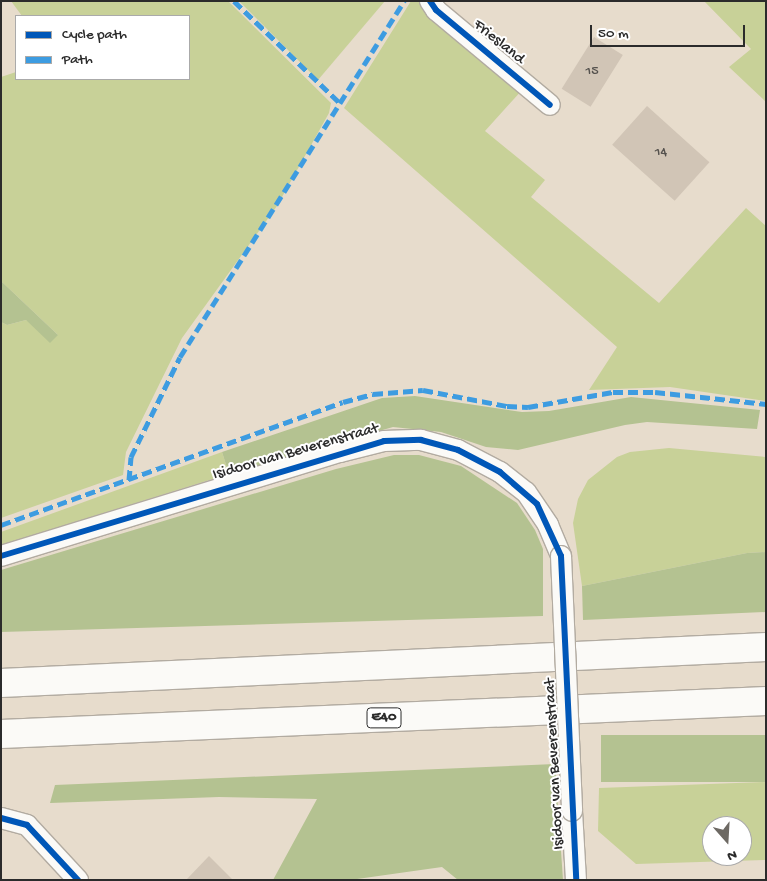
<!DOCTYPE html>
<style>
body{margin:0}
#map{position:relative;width:767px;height:881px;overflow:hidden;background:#e7dccc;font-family:"Gochi Hand",sans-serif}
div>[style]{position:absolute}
.green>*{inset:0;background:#c8d198}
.forest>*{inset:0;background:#b4c291;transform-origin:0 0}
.building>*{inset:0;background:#d1c5b6;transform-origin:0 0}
.roads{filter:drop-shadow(1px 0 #b2aba1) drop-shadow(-1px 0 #b2aba1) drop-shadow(0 1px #b2aba1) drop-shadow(0 -1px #b2aba1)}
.street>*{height:20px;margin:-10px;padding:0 10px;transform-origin:10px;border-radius:10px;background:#fbfaf7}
.highway>*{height:28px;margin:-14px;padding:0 14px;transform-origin:14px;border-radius:14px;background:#fbfaf7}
.bridges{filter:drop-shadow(1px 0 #b2aba1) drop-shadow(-1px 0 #b2aba1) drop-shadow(0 1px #b2aba1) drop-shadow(0 -1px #b2aba1)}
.street-bridge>*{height:20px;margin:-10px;padding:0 10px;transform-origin:10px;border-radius:10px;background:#fbfaf7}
.quiet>*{height:5px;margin-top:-2.5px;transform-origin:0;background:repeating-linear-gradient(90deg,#3d9ce1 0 10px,transparent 0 15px)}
.cycleway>*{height:6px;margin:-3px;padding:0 3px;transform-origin:3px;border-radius:3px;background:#0057b8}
span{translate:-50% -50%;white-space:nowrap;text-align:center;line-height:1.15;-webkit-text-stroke:4px #fff;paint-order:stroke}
.number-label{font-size:14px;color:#55524e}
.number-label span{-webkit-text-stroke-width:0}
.shield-label span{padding:1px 4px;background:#fff;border:1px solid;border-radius:4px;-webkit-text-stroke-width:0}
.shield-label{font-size:15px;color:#2b2b2b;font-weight:700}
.street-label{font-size:16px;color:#2b2b2b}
.frame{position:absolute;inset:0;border:2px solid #2b2b2b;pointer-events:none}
.legend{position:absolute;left:15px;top:15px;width:175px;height:65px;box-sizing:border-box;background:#fff;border:1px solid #aaa;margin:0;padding:6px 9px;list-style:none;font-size:15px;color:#2b2b2b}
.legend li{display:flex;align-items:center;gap:10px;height:25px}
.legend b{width:25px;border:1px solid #aaa}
.north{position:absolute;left:702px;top:816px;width:50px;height:50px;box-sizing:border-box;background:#fff;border:1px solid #aaa;border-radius:50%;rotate:161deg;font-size:14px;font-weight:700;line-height:20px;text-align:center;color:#2b2b2b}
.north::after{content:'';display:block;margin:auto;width:18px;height:22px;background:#6d6963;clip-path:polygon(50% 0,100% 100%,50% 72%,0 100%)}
.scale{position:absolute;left:590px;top:25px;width:155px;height:22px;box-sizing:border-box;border:2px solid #2b2b2b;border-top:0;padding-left:6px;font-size:15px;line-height:18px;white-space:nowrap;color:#2b2b2b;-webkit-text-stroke:4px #fff;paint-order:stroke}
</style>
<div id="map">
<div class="green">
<div style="clip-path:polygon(11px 1px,228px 1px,331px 103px,329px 113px,277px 206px,182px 338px,126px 452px,123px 475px,1px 518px,1px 322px,7px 325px,26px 320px,58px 335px,1px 281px,1px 77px,16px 72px,16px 79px,189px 79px,189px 16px,22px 16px)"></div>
<div style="clip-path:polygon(239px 1px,385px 1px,318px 80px)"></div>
<div style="clip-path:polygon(411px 1px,423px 1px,523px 89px,485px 131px,545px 180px,531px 197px,659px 303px,746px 208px,766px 226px,766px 401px,670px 387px,589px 390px,617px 347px,344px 108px)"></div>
<div style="clip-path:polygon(704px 1px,766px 1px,766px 102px,729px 67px,751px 49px)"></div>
<div style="clip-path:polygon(669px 448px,766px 457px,766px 552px,747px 553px,582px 586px,573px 523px,578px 499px,588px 480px,617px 457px,630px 452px)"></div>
<div style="clip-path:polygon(222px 452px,229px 474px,1px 545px,1px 532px)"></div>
<div style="clip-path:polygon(evenodd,766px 782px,766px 860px,636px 864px,598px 831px,599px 788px,766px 782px,712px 826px,742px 826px,742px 856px,712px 856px,712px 826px)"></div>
</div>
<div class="forest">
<div style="clip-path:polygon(1px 281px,58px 335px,50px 343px,26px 320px,7px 325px,1px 322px)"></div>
<div style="clip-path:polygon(415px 396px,522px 412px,549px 411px,631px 397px,760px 410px,757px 429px,647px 422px,625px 425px,518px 450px,486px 447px,441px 432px,393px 427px,229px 474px,222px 452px,382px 398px)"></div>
<div style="clip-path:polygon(394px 455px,419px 455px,461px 466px,517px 503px,535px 530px,543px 549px,543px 616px,1px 632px,1px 570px,336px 469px)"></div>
<div style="clip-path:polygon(766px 552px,766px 612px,583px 620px,582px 586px,747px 553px)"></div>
<div style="left:766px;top:735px;width:47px;height:165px;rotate:90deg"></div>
<div style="clip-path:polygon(555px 764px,563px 880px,458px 880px,442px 867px,350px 880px,273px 880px,317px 799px,219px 797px,50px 803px,55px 785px)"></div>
</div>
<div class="building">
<div style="left:594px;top:37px;width:34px;height:61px;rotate:32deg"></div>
<div style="left:647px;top:106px;width:84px;height:52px;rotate:42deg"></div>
<div style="clip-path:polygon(209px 856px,233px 880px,186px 880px)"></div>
</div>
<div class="roads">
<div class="street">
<div style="left:430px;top:1px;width:11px;rotate:56deg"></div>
<div style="left:436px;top:10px;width:148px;rotate:39.8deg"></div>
<div style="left:1px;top:556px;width:355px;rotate:-17.1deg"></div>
<div style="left:340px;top:452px;width:45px;rotate:-14deg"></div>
<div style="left:384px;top:441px;width:37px;rotate:-2deg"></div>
<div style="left:421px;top:440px;width:38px;rotate:15deg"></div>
<div style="left:458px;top:450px;width:47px;rotate:27.6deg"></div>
<div style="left:500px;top:472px;width:33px;rotate:38deg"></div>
<div style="left:526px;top:492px;width:40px;rotate:56deg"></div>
<div style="left:548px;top:525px;width:34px;rotate:67deg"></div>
<div style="left:572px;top:811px;width:69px;rotate:86.7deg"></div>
<div style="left:1px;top:818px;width:27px;rotate:15deg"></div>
<div style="left:27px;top:825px;width:75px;rotate:47.2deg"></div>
</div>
<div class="highway">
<div style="left:1px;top:683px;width:766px;rotate:-2.69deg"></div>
<div style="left:1px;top:734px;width:766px;rotate:-2.47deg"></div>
</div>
</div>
<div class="bridges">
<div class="street-bridge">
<div style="left:561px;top:556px;width:255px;rotate:87.5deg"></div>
</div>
</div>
<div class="quiet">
<div style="left:234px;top:1px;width:147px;rotate:43.9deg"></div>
<div style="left:129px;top:480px;width:23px;rotate:-85deg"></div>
<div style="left:131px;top:457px;width:111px;rotate:-63.9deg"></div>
<div style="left:180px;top:357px;width:421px;rotate:-57.8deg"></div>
<div style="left:1px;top:525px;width:363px;rotate:-19.8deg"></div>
<div style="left:343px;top:402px;width:31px;rotate:-15deg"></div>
<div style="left:373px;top:394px;width:50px;rotate:-4.6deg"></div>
<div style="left:423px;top:390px;width:86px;rotate:10.8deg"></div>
<div style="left:507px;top:406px;width:21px;rotate:3deg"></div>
<div style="left:528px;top:407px;width:86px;rotate:-10deg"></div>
<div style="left:613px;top:392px;width:42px"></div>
<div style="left:655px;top:392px;width:112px;rotate:6.2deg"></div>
</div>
<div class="cycleway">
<div style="left:430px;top:1px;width:11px;rotate:56deg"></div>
<div style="left:436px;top:10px;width:148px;rotate:39.8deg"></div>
<div style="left:1px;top:556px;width:400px;rotate:-16.7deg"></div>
<div style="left:384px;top:441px;width:37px;rotate:-2deg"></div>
<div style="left:421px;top:440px;width:38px;rotate:15deg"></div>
<div style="left:458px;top:450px;width:47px;rotate:27.6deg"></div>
<div style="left:500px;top:472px;width:49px;rotate:40.9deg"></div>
<div style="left:537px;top:504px;width:57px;rotate:65.2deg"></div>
<div style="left:561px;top:556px;width:324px;rotate:87.3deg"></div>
<div style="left:1px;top:818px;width:27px;rotate:15deg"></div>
<div style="left:27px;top:825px;width:75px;rotate:47.2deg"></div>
</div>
<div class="number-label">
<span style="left:592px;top:72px">15</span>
<span style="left:661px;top:153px">14</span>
</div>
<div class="shield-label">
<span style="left:384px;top:718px">E40</span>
</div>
<div class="street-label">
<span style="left:498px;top:43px;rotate:39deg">Friesland</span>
<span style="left:296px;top:453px;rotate:-16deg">Isidoor van Beverenstraat</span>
<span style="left:556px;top:764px;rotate:-93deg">Isidoor van Beverenstraat</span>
</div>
<div class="frame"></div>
<ul class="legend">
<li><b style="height:6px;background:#0057b8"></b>Cycle path</li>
<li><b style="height:6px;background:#3d9ce1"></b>Path</li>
</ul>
<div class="north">N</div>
<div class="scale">50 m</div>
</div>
